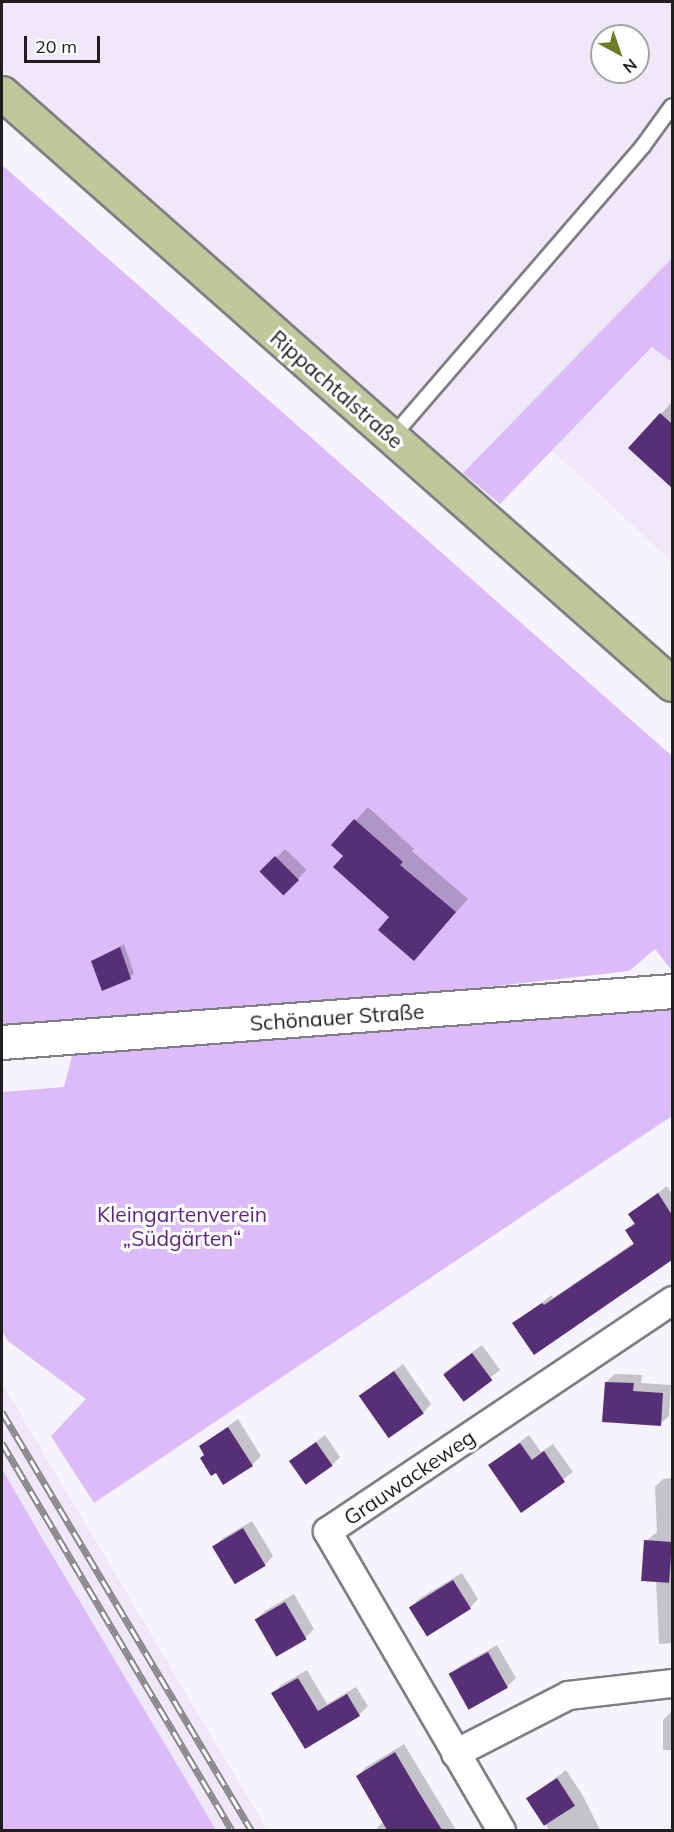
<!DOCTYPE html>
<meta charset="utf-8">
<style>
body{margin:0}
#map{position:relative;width:674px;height:1832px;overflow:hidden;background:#f7f3fc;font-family:Mulish,sans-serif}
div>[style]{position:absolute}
.built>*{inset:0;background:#efe8f8}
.green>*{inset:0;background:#dbbcf8}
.shadow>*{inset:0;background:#0003;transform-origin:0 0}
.building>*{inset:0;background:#572f76;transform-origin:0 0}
.roads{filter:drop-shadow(2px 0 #817d85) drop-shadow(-2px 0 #817d85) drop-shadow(0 2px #817d85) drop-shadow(0 -2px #817d85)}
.service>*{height:14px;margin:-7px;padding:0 7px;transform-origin:7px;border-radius:7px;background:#fff}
.minor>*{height:27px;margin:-13.5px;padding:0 13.5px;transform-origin:13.5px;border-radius:13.5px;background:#fff}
.tertiary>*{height:33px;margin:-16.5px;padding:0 16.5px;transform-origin:16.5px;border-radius:16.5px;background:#fff}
.primary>*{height:33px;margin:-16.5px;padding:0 16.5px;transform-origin:16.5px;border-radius:16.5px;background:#bfc79b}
.rail>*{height:7px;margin-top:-3.5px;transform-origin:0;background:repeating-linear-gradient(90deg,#fff 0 14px,#89868c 0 28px);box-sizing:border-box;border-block:2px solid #89868c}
span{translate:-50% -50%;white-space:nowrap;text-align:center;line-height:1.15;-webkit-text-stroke:6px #fff;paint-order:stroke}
.street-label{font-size:21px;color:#1f1d20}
.park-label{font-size:21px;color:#5d2683}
.frame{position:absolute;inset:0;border:3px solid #1f1d20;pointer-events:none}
.north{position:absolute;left:590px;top:24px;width:60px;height:60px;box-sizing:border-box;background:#fff;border:2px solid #a5a5a6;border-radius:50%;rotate:140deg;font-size:16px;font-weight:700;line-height:24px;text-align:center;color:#1f1d20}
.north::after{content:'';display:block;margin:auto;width:21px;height:27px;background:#6f7b28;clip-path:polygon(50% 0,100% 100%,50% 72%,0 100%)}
.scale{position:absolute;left:24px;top:36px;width:76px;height:27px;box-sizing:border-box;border:3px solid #1f1d20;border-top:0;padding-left:8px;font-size:18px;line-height:21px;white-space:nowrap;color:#1f1d20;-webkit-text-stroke:4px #fff;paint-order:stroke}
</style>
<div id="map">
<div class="built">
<div style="clip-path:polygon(evenodd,2px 2px,672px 2px,672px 258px,463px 473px,2px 69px,2px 2px,602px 36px,638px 36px,638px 72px,602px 72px,602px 36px)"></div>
<div style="clip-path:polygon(653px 347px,672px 362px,672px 562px,552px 450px)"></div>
<div style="clip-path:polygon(2px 1383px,267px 1830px,216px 1830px,2px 1469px)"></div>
</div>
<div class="green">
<div style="clip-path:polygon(2px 165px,672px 756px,672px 971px,655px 949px,629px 971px,372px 1000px,2px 1032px)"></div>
<div style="clip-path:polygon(672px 258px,672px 362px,652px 347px,500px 504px,463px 473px)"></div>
<div style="clip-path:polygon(672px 1005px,672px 1116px,94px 1503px,51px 1436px,86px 1399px,8px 1341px,2px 1331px,2px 1092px,64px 1087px,73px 1052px)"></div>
<div style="clip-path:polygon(2px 1469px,41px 1536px,216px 1830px,2px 1830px)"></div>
</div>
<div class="shadow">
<div style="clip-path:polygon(672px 402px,672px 486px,630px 448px)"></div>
<div style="clip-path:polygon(368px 807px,414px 849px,412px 851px,468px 899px,414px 959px,392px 917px,345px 856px,333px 845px)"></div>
<div style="left:285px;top:849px;width:30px;height:33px;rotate:44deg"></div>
<div style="clip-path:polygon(124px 944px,134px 973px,130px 977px,93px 961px)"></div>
<div style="clip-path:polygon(667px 1186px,672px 1194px,672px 1258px,535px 1353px,514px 1323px,552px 1295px,553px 1298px,635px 1242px,627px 1230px,635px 1222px,630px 1214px)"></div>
<div style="left:482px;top:1345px;width:31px;height:47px;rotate:54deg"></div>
<div style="clip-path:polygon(403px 1364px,431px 1404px,423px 1413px,361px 1396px)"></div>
<div style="clip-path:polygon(615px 1374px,642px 1375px,641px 1383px,671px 1385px,669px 1416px,660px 1424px,606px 1382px)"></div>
<div style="clip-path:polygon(238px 1419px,261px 1456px,252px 1465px,201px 1446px)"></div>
<div style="clip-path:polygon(325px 1435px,340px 1457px,332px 1465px,291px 1461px)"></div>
<div style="clip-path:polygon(529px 1435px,541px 1452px,553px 1444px,573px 1472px,521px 1511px,489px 1465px)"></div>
<div style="clip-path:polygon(672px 1478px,672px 1643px,659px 1644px,656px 1581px,646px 1541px,657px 1532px,655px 1487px,663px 1479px)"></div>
<div style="clip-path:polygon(252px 1521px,273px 1556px,265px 1565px,214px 1547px,223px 1538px)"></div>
<div style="clip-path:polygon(462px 1573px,478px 1599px,470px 1608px,411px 1607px,420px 1598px)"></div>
<div style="clip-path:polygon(294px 1594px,314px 1629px,305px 1638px,276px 1655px,256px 1620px,265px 1611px)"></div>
<div style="clip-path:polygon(497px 1645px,516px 1678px,507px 1687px,451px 1674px,460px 1666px)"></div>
<div style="clip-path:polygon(307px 1670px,327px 1704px,356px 1687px,368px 1706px,359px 1715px,305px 1747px,273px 1694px,281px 1685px)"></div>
<div style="clip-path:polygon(672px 1711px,672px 1750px,663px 1750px,663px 1720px)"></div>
<div style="clip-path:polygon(404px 1744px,456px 1830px,375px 1830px,383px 1822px,358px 1776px,366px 1767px)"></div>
<div style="clip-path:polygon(566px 1770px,583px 1796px,600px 1830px,549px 1830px,528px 1799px)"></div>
</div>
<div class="building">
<div style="clip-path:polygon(660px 413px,672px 424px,672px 488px,628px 448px)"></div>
<div style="clip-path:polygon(354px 819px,403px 862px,400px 865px,456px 912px,414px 961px,378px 930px,389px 917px,333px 867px,343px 856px,331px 845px)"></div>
<div style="left:275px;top:856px;width:34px;height:22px;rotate:45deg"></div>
<div style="clip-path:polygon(120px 947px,131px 979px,102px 991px,91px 961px)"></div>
<div style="clip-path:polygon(658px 1193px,672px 1215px,672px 1260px,534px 1355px,512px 1323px,542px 1303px,544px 1305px,634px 1244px,625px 1230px,635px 1224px,628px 1214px)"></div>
<div style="left:472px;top:1353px;width:34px;height:36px;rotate:53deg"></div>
<div style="left:394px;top:1371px;width:52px;height:43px;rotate:55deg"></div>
<div style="clip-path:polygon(605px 1382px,634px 1383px,633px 1391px,663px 1393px,661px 1426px,602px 1422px)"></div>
<div style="clip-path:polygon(228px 1427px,253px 1466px,223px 1485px,216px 1473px,211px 1476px,200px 1458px,204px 1455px,199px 1446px)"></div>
<div style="left:316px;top:1442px;width:29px;height:33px;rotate:55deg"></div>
<div style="clip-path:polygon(520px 1443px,532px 1460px,544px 1451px,565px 1482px,521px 1513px,488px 1465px)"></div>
<div style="left:243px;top:1528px;width:44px;height:36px;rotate:59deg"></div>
<div style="left:644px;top:1540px;width:28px;height:41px;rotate:4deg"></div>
<div style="left:453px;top:1580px;width:34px;height:52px;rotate:58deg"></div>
<div style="left:285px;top:1602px;width:43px;height:35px;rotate:60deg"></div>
<div style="left:488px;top:1652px;width:41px;height:45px;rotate:61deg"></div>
<div style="clip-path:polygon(298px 1678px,318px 1711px,347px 1694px,360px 1716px,305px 1749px,271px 1693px)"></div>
<div style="clip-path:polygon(395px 1752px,418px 1791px,442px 1830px,387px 1830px,356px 1776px)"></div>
<div style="left:557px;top:1778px;width:33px;height:37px;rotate:57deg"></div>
</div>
<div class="roads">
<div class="service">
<div style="left:392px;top:437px;width:384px;rotate:-49.2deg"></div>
<div style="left:643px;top:146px;width:49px;rotate:-54.1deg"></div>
</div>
<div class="minor">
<div style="left:455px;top:1753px;width:127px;rotate:-27.2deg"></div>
<div style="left:568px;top:1695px;width:105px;rotate:-6.6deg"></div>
<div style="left:501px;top:1830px;width:346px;rotate:-120.2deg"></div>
<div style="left:327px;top:1531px;width:415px;rotate:-33.8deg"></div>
</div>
<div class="tertiary">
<div style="left:2px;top:1042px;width:672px;rotate:-4.35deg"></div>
</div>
<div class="primary">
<div style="left:2px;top:93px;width:893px;rotate:41.42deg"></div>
</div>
</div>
<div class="rail">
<div style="left:2px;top:1412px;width:487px;rotate:59.2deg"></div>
<div style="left:2px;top:1443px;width:450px;rotate:59.3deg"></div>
</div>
<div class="street-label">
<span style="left:337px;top:389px;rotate:41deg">Rippachtalstraße</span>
<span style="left:337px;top:1017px;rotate:-4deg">Schönauer Straße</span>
<span style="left:409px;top:1477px;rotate:-34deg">Grauwackeweg</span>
</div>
<div class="park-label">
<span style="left:182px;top:1226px">Kleingartenverein<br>„Südgärten“</span>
</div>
<div class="frame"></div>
<div class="north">N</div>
<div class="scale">20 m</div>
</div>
